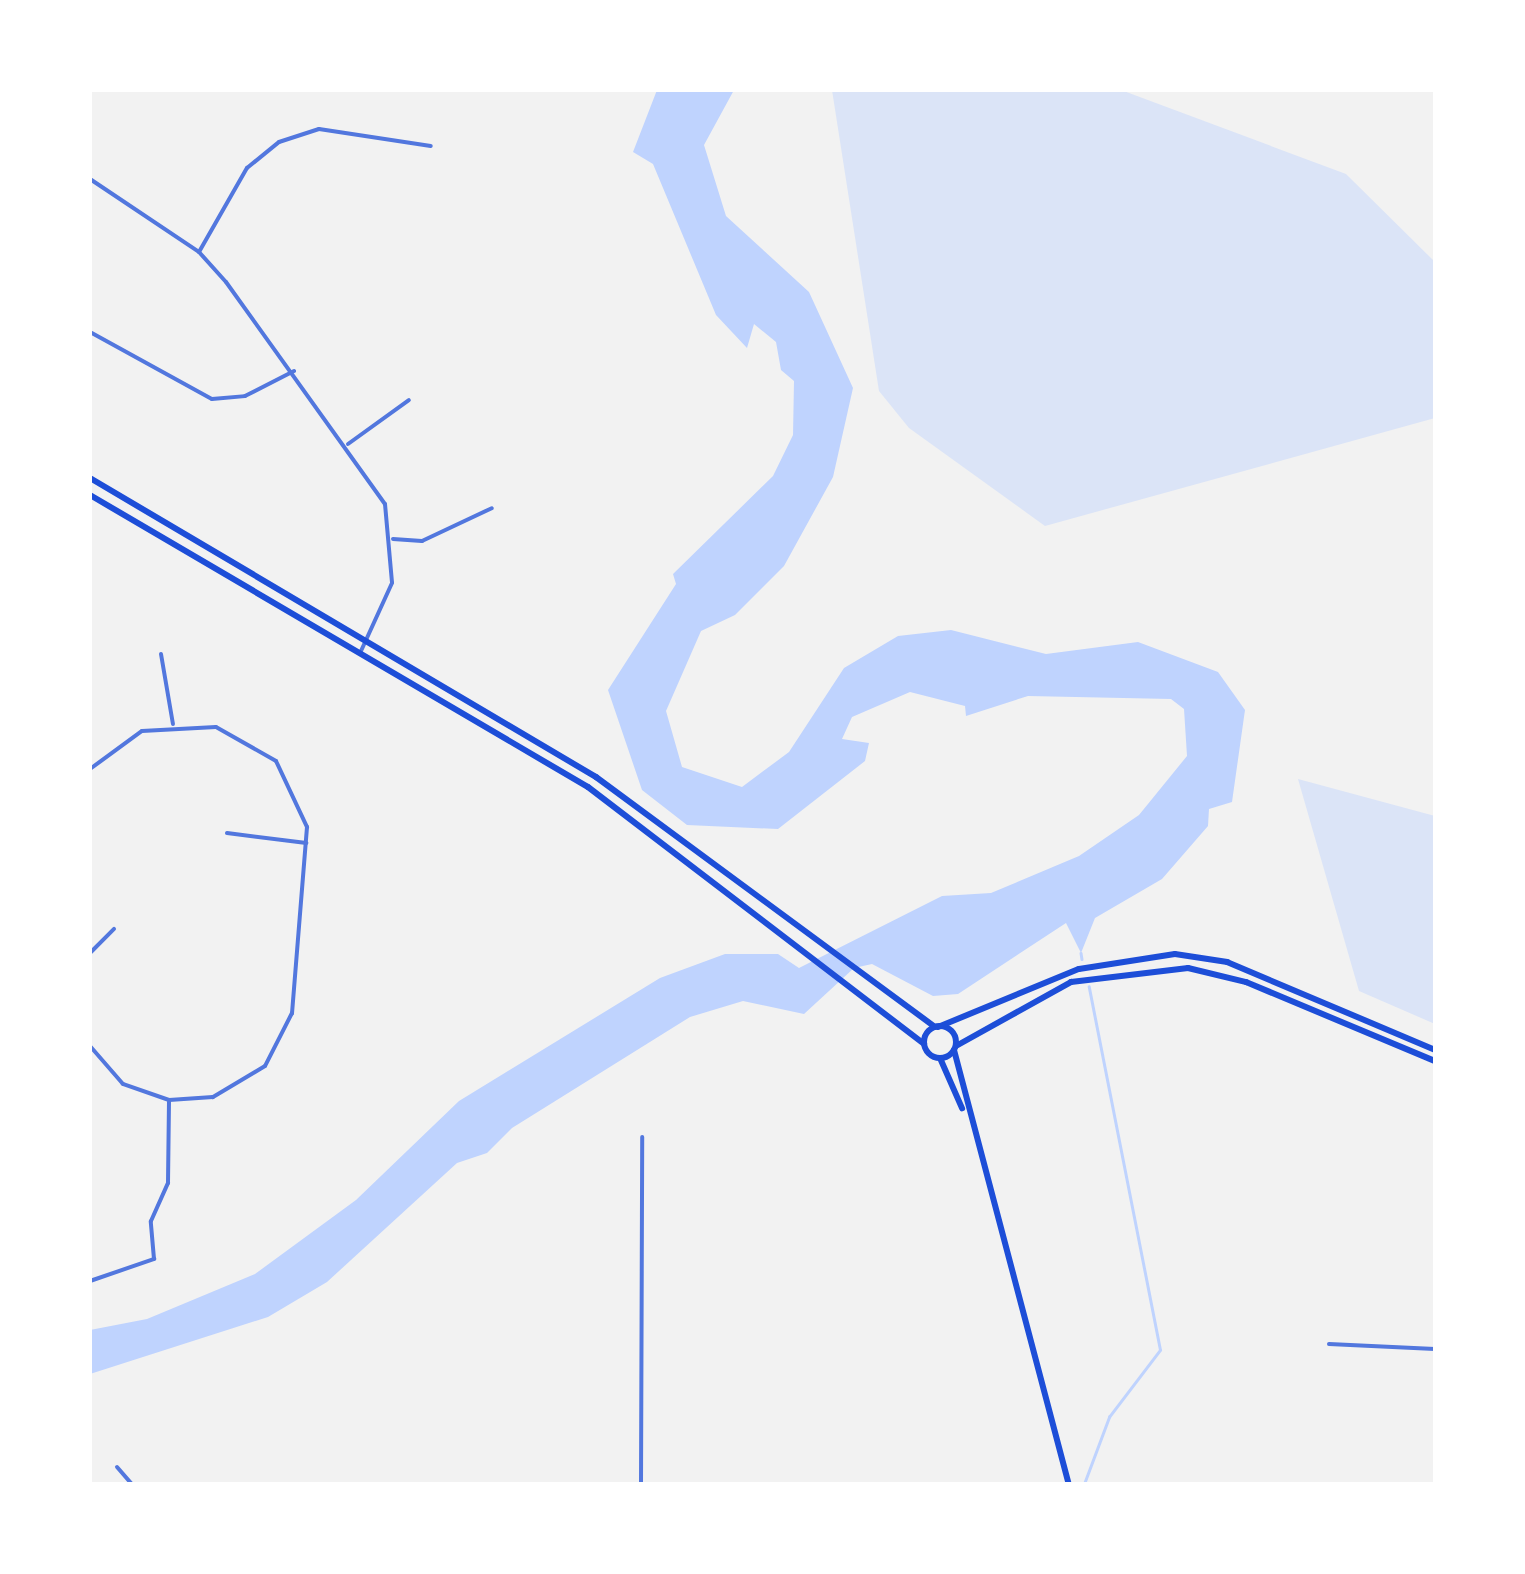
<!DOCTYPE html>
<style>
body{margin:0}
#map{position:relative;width:1525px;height:1574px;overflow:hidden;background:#f2f2f2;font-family:Overpass,sans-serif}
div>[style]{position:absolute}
.green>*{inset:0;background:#dbe4f7}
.water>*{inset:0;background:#bfd3fe}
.stream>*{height:2.5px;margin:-1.25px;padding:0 1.25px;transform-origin:1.25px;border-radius:1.25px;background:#bfd3fe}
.minor>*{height:4px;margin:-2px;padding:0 2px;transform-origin:2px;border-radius:2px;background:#5277de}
.primary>*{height:6px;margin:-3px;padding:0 3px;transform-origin:3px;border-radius:3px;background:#1d4ed8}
.primary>.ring{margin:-3px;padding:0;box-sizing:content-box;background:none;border:6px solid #1d4ed8;border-radius:50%}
span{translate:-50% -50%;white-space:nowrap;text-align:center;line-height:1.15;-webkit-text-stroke:9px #fff;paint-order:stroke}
.frame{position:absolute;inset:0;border:92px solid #fff;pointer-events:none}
</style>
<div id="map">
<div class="green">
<div style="clip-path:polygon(832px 90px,1121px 90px,1346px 174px,1435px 262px,1435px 418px,1045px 526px,909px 428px,879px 391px)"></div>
<div style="clip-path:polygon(1298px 779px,1435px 816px,1435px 1024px,1359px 991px)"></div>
</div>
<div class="water">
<div style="clip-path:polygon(657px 90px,734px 90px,704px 145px,726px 216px,809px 292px,853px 388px,833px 477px,784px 566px,735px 615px,701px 631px,666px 711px,682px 767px,742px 787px,789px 752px,844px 668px,898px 636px,951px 630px,1046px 654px,1138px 642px,1218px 672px,1245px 710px,1232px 802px,1209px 809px,1208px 826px,1162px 879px,1095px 918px,1081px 953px,1066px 923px,958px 994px,933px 996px,872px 964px,854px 968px,804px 1014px,743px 1001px,690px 1017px,512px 1128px,487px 1153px,457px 1163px,327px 1282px,268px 1317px,90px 1374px,90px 1330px,147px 1319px,255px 1274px,356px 1200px,459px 1101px,660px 978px,725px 954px,778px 954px,799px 968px,942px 896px,991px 893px,1079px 856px,1139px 815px,1187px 756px,1184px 709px,1171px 699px,1028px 696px,966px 716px,965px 706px,910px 692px,852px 717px,842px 739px,869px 743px,865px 761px,778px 829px,687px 825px,642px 790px,608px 690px,676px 584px,673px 574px,773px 476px,793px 435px,794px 381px,781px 370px,776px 342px,754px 324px,747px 348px,716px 315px,653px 164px,633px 152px)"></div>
</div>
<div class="stream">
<div style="left:1081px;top:953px;width:6px;rotate:81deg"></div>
<div style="left:1084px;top:1484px;width:72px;rotate:-69.5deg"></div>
<div style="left:1109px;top:1417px;width:84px;rotate:-52.7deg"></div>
<div style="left:1160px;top:1350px;width:370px;rotate:-101.1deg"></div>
</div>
<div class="minor">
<div style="left:90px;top:179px;width:131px;rotate:33.8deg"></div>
<div style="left:199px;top:252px;width:40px;rotate:48deg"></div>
<div style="left:226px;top:282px;width:273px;rotate:54.4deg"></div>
<div style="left:385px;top:504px;width:79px;rotate:84.9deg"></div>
<div style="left:392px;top:583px;width:75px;rotate:114.5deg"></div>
<div style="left:199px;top:252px;width:97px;rotate:-60.3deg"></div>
<div style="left:247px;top:168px;width:41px;rotate:-39.1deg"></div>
<div style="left:279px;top:142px;width:42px;rotate:-18deg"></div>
<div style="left:319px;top:129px;width:113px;rotate:8.6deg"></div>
<div style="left:90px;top:332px;width:139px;rotate:28.8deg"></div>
<div style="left:212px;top:399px;width:33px;rotate:-5deg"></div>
<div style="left:245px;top:396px;width:55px;rotate:-27deg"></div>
<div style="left:348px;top:444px;width:75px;rotate:-35.8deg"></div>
<div style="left:393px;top:539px;width:29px;rotate:4deg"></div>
<div style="left:422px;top:541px;width:77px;rotate:-25.2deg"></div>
<div style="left:161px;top:654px;width:71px;rotate:80.3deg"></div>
<div style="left:90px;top:769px;width:64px;rotate:-36.2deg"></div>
<div style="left:142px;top:731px;width:74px;rotate:-3.1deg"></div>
<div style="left:216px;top:727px;width:69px;rotate:29.5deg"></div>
<div style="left:276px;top:761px;width:73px;rotate:64.8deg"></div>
<div style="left:307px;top:827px;width:187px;rotate:94.6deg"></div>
<div style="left:292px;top:1013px;width:59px;rotate:117deg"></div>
<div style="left:265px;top:1066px;width:61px;rotate:149.2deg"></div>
<div style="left:213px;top:1097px;width:44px;rotate:176.1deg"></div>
<div style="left:169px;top:1100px;width:49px;rotate:-160.8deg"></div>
<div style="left:123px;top:1084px;width:50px;rotate:-131deg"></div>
<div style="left:227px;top:833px;width:80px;rotate:7.2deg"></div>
<div style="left:90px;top:953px;width:34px;rotate:-45deg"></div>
<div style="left:90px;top:1281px;width:68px;rotate:-19deg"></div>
<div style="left:154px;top:1259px;width:38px;rotate:-95deg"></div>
<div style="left:151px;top:1221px;width:42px;rotate:-65.9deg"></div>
<div style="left:168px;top:1183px;width:81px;rotate:-89.3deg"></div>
<div style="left:1329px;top:1344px;width:106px;rotate:2.7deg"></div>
<div style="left:117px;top:1467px;width:23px;rotate:49deg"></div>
<div style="left:641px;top:1484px;width:347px;rotate:-89.8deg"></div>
</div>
<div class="primary">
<div style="left:90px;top:478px;width:588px;rotate:30.58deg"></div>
<div style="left:596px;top:777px;width:421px;rotate:36.4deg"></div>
<div style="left:90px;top:495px;width:577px;rotate:30.39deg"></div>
<div style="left:588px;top:787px;width:423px;rotate:37.4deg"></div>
<div class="ring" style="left:924px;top:1026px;width:26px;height:26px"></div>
<div style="left:938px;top:1027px;width:152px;rotate:-22.4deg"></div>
<div style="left:1079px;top:969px;width:97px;rotate:-8.9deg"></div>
<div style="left:1175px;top:954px;width:53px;rotate:8.7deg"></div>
<div style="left:1227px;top:962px;width:226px;rotate:22.9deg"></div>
<div style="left:956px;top:1046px;width:132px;rotate:-29.1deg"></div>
<div style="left:1071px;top:982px;width:118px;rotate:-6.8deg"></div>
<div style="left:1188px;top:968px;width:60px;rotate:13.6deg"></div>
<div style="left:1246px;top:982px;width:205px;rotate:22.7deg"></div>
<div style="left:954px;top:1050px;width:449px;rotate:75.2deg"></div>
<div style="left:940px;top:1058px;width:55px;rotate:66.3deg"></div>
</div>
<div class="frame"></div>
</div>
